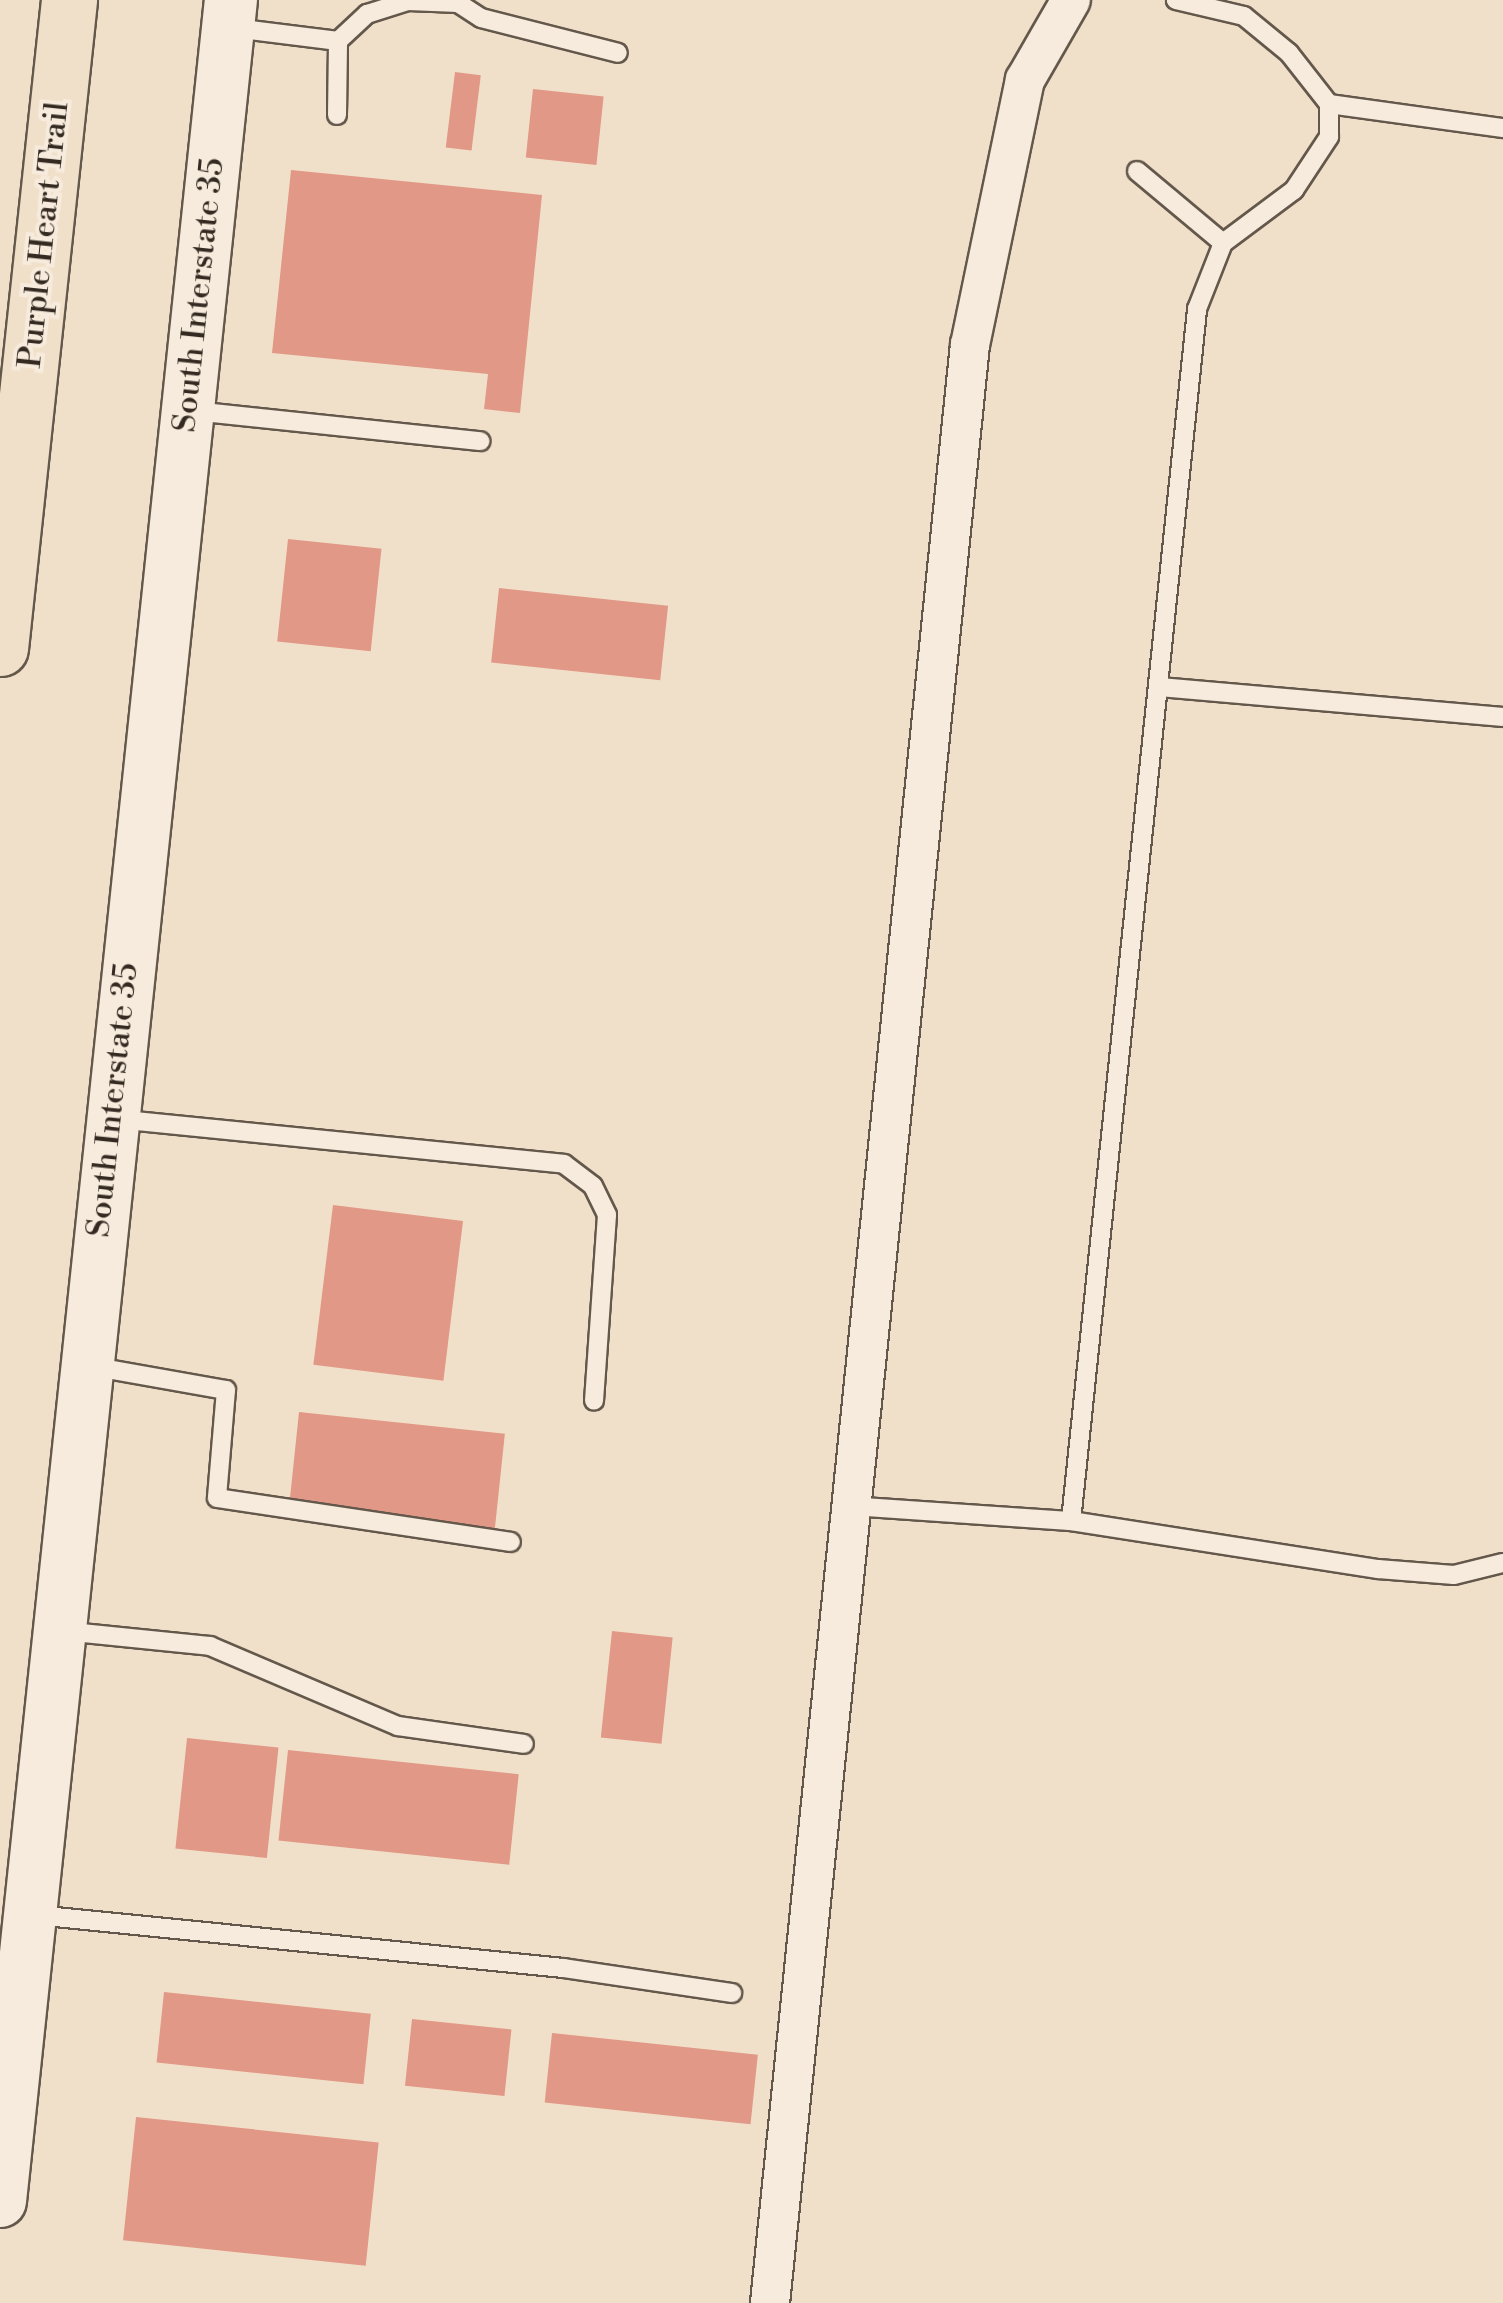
<!DOCTYPE html>
<style>
body{margin:0}
#map{position:relative;width:1503px;height:2303px;overflow:hidden;background:#f1e0c9;font-family:"Libre Bodoni",serif}
div>[style]{position:absolute}
.building>*{inset:0;background:#e19887;transform-origin:0 0}
.roads{filter:drop-shadow(2px 0 #63584b) drop-shadow(-2px 0 #63584b) drop-shadow(0 2px #63584b) drop-shadow(0 -2px #63584b)}
.service>*{height:18px;margin:-9px;padding:0 9px;transform-origin:9px;border-radius:9px;background:#f6ebdc}
.minor>*{height:38px;margin:-19px;padding:0 19px;transform-origin:19px;border-radius:19px;background:#f6ebdc}
.secondary>*{height:52px;margin:-26px;padding:0 26px;transform-origin:26px;border-radius:26px;background:#f6ebdc}
.motorway>*{height:55px;margin:-27.5px;padding:0 27.5px;transform-origin:27.5px;border-radius:27.5px;background:#f1e0c9}
span{translate:-50% -50%;white-space:nowrap;text-align:center;line-height:1.15;-webkit-text-stroke:8px #f6ebdc;paint-order:stroke}
.street-label{font-size:32px;color:#342a21}
</style>
<div id="map">
<div class="building">
<div style="left:455px;top:72px;width:26px;height:76px;rotate:7deg"></div>
<div style="left:533px;top:89px;width:71px;height:69px;rotate:6deg"></div>
<div style="clip-path:polygon(291px 170px,542px 195px,520px 413px,484px 409px,488px 374px,272px 353px)"></div>
<div style="left:288px;top:539px;width:94px;height:103px;rotate:6deg"></div>
<div style="left:499px;top:588px;width:170px;height:75px;rotate:6deg"></div>
<div style="left:333px;top:1205px;width:131px;height:161px;rotate:7deg"></div>
<div style="left:299px;top:1412px;width:207px;height:97px;rotate:6deg"></div>
<div style="left:612px;top:1631px;width:61px;height:107px;rotate:6deg"></div>
<div style="left:187px;top:1738px;width:92px;height:111px;rotate:6deg"></div>
<div style="left:288px;top:1750px;width:232px;height:91px;rotate:6deg"></div>
<div style="left:164px;top:1992px;width:208px;height:71px;rotate:6deg"></div>
<div style="left:412px;top:2019px;width:100px;height:67px;rotate:6deg"></div>
<div style="left:552px;top:2033px;width:207px;height:70px;rotate:6deg"></div>
<div style="left:136px;top:2117px;width:244px;height:124px;rotate:6deg"></div>
</div>
<div class="roads">
<div class="service">
<div style="left:234px;top:28px;width:105px;rotate:7.1deg"></div>
<div style="left:338px;top:41px;width:40px;rotate:-43deg"></div>
<div style="left:367px;top:14px;width:43px;rotate:-17.6deg"></div>
<div style="left:408px;top:1px;width:50px;rotate:2.3deg"></div>
<div style="left:458px;top:3px;width:27px;rotate:33deg"></div>
<div style="left:481px;top:18px;width:141px;rotate:14.3deg"></div>
<div style="left:1329px;top:104px;width:176px;rotate:7.9deg"></div>
<div style="left:337px;top:115px;width:74px;rotate:-89.2deg"></div>
<div style="left:1137px;top:171px;width:112px;rotate:39.9deg"></div>
<div style="left:193px;top:411px;width:289px;rotate:6deg"></div>
<div style="left:1160px;top:687px;width:344px;rotate:5deg"></div>
<div style="left:116px;top:1119px;width:450px;rotate:5.7deg"></div>
<div style="left:564px;top:1164px;width:36px;rotate:37deg"></div>
<div style="left:593px;top:1186px;width:32px;rotate:64deg"></div>
<div style="left:607px;top:1215px;width:186px;rotate:94deg"></div>
<div style="left:90px;top:1366px;width:138px;rotate:10deg"></div>
<div style="left:226px;top:1390px;width:108px;rotate:94.8deg"></div>
<div style="left:217px;top:1498px;width:297px;rotate:8.5deg"></div>
<div style="left:850px;top:1506px;width:222px;rotate:3.9deg"></div>
<div style="left:1071px;top:1521px;width:1219px;rotate:-84.06deg"></div>
<div style="left:1197px;top:309px;width:71px;rotate:-68.5deg"></div>
<div style="left:1223px;top:243px;width:89px;rotate:-36.7deg"></div>
<div style="left:1294px;top:190px;width:64px;rotate:-56.6deg"></div>
<div style="left:1329px;top:137px;width:33px;rotate:-90deg"></div>
<div style="left:1329px;top:104px;width:65px;rotate:-128.1deg"></div>
<div style="left:1289px;top:53px;width:58px;rotate:-140.6deg"></div>
<div style="left:1244px;top:16px;width:70px;rotate:-166.8deg"></div>
<div style="left:1071px;top:1521px;width:311px;rotate:8.9deg"></div>
<div style="left:1378px;top:1569px;width:76px;rotate:4.5deg"></div>
<div style="left:1454px;top:1575px;width:50px;rotate:-13.8deg"></div>
<div style="left:63px;top:1631px;width:148px;rotate:5.8deg"></div>
<div style="left:210px;top:1646px;width:204px;rotate:23.1deg"></div>
<div style="left:398px;top:1726px;width:127px;rotate:8.1deg"></div>
<div style="left:36px;top:1915px;width:530px;rotate:5.74deg"></div>
<div style="left:563px;top:1968px;width:171px;rotate:8.4deg"></div>
</div>
<div class="minor">
<div style="left:770px;top:2303px;width:1968px;rotate:-84.17deg"></div>
<div style="left:970px;top:345px;width:271px;rotate:-78.3deg"></div>
<div style="left:1025px;top:80px;width:92px;rotate:-60.1deg"></div>
</div>
<div class="secondary">
<div style="left:0;top:2201px;width:2213px;rotate:-84.01deg"></div>
</div>
<div class="motorway">
<div style="left:0;top:648px;width:652px;rotate:-83.92deg"></div>
</div>
</div>
<div class="street-label">
<span style="left:44px;top:235px;rotate:-84deg">Purple Heart Trail</span>
<span style="left:199px;top:295px;rotate:-84deg">South Interstate 35</span>
<span style="left:113px;top:1100px;rotate:-84deg">South Interstate 35</span>
</div>
</div>
